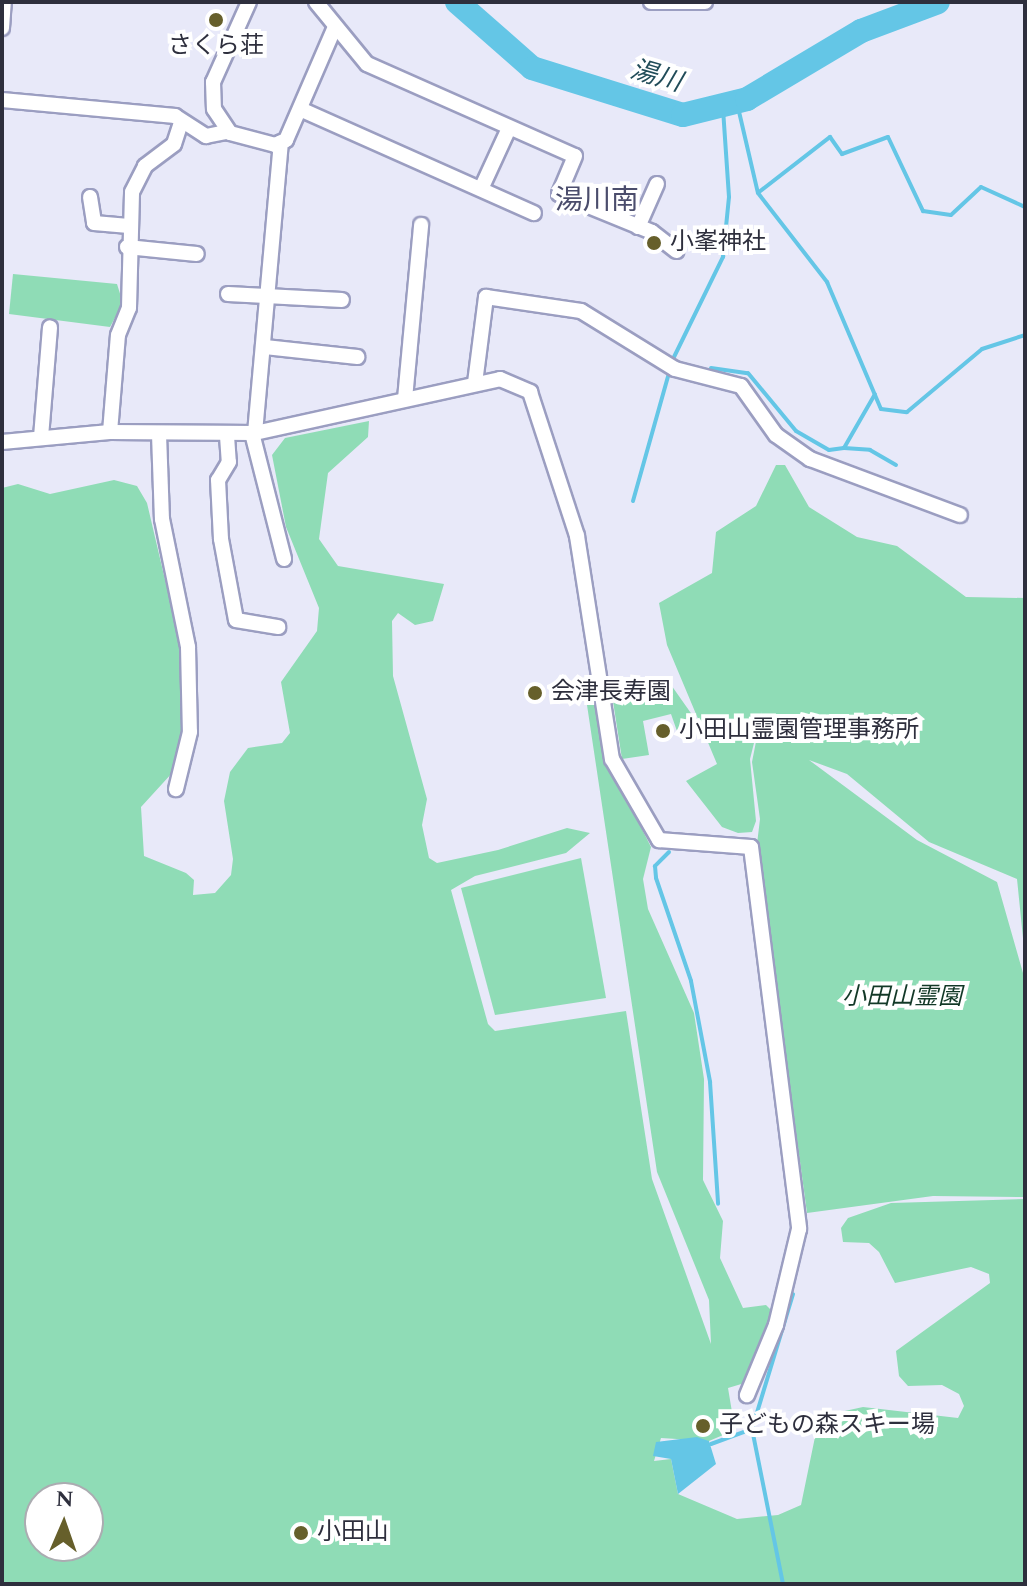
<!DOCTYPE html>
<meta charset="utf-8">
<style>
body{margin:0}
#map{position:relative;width:1027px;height:1586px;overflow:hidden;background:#e8e9f9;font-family:Spectral,"Noto Sans JP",serif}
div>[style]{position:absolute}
.green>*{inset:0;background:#8fdcb6}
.water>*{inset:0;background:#64c6e6}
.stream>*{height:4px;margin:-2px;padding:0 2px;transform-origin:2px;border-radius:2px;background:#64c6e6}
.river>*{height:24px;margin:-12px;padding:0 12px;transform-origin:12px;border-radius:12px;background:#64c6e6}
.roads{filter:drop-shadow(2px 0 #9b9ec1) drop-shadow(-2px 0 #9b9ec1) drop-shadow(0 2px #9b9ec1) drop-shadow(0 -2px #9b9ec1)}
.street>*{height:14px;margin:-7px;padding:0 7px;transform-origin:7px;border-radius:7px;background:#fff}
.dots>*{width:22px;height:22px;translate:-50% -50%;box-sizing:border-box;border:4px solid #fff;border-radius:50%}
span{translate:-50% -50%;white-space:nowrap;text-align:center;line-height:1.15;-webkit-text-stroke:8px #fff;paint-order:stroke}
.poi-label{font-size:24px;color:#2e2f3d}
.left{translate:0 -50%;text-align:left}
.park-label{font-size:24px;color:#123827;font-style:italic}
.water-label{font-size:26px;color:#214c59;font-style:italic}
.quarter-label{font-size:28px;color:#4b4d6c}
.frame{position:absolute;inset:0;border:4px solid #2e2f3d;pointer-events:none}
.north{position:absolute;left:24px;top:1482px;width:80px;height:80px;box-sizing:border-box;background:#fff;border:2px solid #abacb1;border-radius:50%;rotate:2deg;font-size:22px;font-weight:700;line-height:32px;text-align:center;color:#2e2f3d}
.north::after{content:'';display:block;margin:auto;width:28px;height:36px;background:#665f2b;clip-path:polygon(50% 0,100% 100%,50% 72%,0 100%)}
</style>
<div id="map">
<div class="green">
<div style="clip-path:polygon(13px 274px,117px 284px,123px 303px,110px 327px,9px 314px)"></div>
<div style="clip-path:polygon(evenodd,369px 421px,368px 437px,328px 473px,319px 539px,338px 566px,444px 584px,433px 621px,415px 625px,398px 613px,392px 621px,393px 676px,427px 799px,422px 825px,429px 858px,437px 863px,498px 850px,567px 828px,590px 833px,566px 853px,475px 876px,451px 890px,488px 1024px,495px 1031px,626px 1011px,652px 1179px,711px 1344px,709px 1300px,657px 1172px,584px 685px,595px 688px,611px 768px,651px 847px,643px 879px,648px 909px,694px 1013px,704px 1079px,703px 1180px,723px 1221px,720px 1258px,743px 1308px,766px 1305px,774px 1313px,748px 1382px,728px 1388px,735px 1430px,709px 1441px,661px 1438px,654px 1461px,671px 1459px,678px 1494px,737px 1519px,778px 1515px,801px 1505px,815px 1437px,831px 1414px,863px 1407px,958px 1418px,964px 1406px,959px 1394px,942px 1385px,908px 1386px,899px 1376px,896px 1351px,990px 1283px,989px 1274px,971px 1267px,895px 1283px,879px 1252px,869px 1243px,843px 1242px,841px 1228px,848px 1218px,891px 1203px,1025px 1199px,1025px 1584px,2px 1584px,2px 488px,18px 484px,50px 494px,114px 480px,137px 486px,147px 503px,181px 648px,185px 730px,173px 772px,141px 807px,144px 856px,186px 873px,194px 880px,193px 895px,215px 893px,231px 875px,233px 859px,224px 801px,230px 772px,248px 748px,282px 743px,290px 733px,281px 682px,317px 631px,319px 608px,286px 527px,272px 455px,285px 438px,369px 421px,40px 1498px,88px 1498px,88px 1546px,40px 1546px,40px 1498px)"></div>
<div style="clip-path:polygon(776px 465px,785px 465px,809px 507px,857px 537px,897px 546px,966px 597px,1025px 598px,1025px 958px,1017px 879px,929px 842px,847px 774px,809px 760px,917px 840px,997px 882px,1025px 980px,1025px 1197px,933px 1196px,807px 1213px,757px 844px,760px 819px,752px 762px,762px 711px,750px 759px,756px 821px,752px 832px,738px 833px,722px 827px,686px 781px,717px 764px,667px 645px,659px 603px,712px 573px,716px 532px,756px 506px)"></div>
<div style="clip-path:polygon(669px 682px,700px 726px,678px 734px,671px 714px,643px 721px,649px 755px,622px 759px,612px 695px)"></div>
<div style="clip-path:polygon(581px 858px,606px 998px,495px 1015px,461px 888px)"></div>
</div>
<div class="water">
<div style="clip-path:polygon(697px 1437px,709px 1441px,716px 1464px,678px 1494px,671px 1459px,653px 1456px,656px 1442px)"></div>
</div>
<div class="stream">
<div style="left:737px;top:103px;width:92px;rotate:76.9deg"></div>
<div style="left:758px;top:193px;width:113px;rotate:52.2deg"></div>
<div style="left:827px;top:282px;width:138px;rotate:67deg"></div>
<div style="left:881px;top:409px;width:26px;rotate:7deg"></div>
<div style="left:907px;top:412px;width:98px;rotate:-40deg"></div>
<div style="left:982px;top:349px;width:45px;rotate:-18deg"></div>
<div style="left:759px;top:192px;width:90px;rotate:-37.8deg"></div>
<div style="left:830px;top:137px;width:21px;rotate:55deg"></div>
<div style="left:842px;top:154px;width:49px;rotate:-20.3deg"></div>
<div style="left:888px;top:137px;width:82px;rotate:64.7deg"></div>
<div style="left:923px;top:211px;width:28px;rotate:8deg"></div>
<div style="left:951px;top:215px;width:41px;rotate:-43deg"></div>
<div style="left:981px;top:187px;width:48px;rotate:24.4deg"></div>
<div style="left:711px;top:368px;width:37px;rotate:8deg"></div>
<div style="left:748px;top:373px;width:75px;rotate:50.4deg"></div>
<div style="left:796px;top:431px;width:38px;rotate:30deg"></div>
<div style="left:829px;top:450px;width:15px;rotate:-8deg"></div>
<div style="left:844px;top:448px;width:62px;rotate:-60.1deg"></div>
<div style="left:844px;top:448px;width:26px;rotate:4deg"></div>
<div style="left:870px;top:450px;width:30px;rotate:30deg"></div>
<div style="left:633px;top:501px;width:148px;rotate:-74.3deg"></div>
<div style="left:673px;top:359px;width:114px;rotate:-63.9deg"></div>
<div style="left:723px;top:257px;width:60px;rotate:-84.3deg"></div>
<div style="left:729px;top:197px;width:88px;rotate:-93.9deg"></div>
<div style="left:669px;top:852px;width:20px;rotate:135deg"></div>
<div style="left:655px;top:866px;width:12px;rotate:85deg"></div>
<div style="left:656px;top:878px;width:109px;rotate:71.2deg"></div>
<div style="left:691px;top:981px;width:103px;rotate:79.3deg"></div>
<div style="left:710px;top:1082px;width:122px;rotate:86.2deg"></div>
<div style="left:711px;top:1444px;width:44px;rotate:-20.1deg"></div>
<div style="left:783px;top:1584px;width:158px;rotate:-101.3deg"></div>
<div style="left:752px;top:1429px;width:141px;rotate:-73.1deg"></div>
</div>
<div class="river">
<div style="left:457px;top:2px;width:100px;rotate:41.3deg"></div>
<div style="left:532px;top:68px;width:158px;rotate:17.3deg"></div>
<div style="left:683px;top:115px;width:66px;rotate:-14deg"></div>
<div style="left:747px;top:99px;width:133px;rotate:-30.8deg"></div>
<div style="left:861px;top:31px;width:82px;rotate:-20.6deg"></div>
</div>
<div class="roads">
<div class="street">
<div style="left:249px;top:2px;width:88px;rotate:114.2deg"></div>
<div style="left:213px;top:82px;width:27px;rotate:88deg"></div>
<div style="left:214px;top:109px;width:29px;rotate:56deg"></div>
<div style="left:230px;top:133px;width:47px;rotate:14.9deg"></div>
<div style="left:275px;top:145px;width:12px;rotate:-24deg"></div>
<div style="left:286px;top:140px;width:121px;rotate:-66.6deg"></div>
<div style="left:316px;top:2px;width:80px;rotate:50.6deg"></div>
<div style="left:367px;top:64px;width:227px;rotate:23.9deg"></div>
<div style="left:575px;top:156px;width:41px;rotate:112.8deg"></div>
<div style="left:559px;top:194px;width:100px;rotate:22.2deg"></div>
<div style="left:652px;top:232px;width:31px;rotate:38deg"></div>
<div style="left:651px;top:2px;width:54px"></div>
<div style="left:2px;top:28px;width:26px;rotate:-86deg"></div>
<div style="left:2px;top:100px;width:174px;rotate:5.3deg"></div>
<div style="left:175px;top:116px;width:37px;rotate:33deg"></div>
<div style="left:206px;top:136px;width:21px;rotate:-11deg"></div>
<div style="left:300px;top:109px;width:256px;rotate:24deg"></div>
<div style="left:481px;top:189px;width:67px;rotate:-65.3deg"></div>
<div style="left:90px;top:197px;width:26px;rotate:81deg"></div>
<div style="left:94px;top:223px;width:35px;rotate:5deg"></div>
<div style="left:638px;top:227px;width:47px;rotate:-66.2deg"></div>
<div style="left:127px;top:247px;width:70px;rotate:5.7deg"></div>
<div style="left:228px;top:294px;width:114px;rotate:3deg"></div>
<div style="left:265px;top:347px;width:93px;rotate:6.2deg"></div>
<div style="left:475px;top:383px;width:87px;rotate:-82.7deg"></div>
<div style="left:486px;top:297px;width:96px;rotate:8.4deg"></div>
<div style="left:581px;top:311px;width:110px;rotate:31.7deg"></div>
<div style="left:675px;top:369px;width:68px;rotate:14.4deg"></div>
<div style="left:741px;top:386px;width:60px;rotate:54.5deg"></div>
<div style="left:776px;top:435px;width:42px;rotate:35.2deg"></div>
<div style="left:810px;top:459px;width:160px;rotate:20.5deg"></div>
<div style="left:405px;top:399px;width:175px;rotate:-84.7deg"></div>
<div style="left:110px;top:432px;width:97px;rotate:-85.3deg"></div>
<div style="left:118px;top:335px;width:29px;rotate:-68deg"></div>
<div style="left:129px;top:308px;width:116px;rotate:-88.5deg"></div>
<div style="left:132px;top:192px;width:29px;rotate:-63deg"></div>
<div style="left:145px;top:166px;width:36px;rotate:-37deg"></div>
<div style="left:174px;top:144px;width:22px;rotate:-72deg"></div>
<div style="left:252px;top:433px;width:130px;rotate:75.7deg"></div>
<div style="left:255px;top:433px;width:292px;rotate:-84.9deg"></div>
<div style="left:159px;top:434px;width:85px;rotate:88deg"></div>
<div style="left:162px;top:519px;width:131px;rotate:78.5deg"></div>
<div style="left:188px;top:647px;width:85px;rotate:88.7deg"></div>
<div style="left:190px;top:732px;width:59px;rotate:103.8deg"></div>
<div style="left:227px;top:436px;width:26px;rotate:86deg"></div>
<div style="left:229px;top:462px;width:21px;rotate:121deg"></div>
<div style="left:218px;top:480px;width:59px;rotate:87.1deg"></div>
<div style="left:221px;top:539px;width:82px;rotate:79.5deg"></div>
<div style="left:236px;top:620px;width:43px;rotate:9.5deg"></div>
<div style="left:41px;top:437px;width:110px;rotate:-85.3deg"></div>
<div style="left:2px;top:442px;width:108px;rotate:-5.3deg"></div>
<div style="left:110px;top:432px;width:145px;rotate:0.4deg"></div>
<div style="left:255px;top:433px;width:251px;rotate:-12.4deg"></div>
<div style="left:500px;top:379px;width:33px;rotate:23deg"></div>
<div style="left:530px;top:392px;width:151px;rotate:71.9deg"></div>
<div style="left:577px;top:536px;width:226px;rotate:81.1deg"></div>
<div style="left:612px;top:759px;width:94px;rotate:59.9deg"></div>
<div style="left:659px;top:840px;width:92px;rotate:4.4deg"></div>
<div style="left:751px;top:847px;width:385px;rotate:82.8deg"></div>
<div style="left:799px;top:1229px;width:99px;rotate:103.5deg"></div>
<div style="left:776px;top:1325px;width:76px;rotate:112.5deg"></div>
</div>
</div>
<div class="dots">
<div style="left:216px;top:20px;background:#665f2b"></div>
<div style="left:654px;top:243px;background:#665f2b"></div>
<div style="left:535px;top:693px;background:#665f2b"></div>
<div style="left:663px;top:731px;background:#665f2b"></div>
<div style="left:703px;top:1426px;background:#665f2b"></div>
<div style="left:301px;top:1533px;background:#665f2b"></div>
</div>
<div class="poi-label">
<span style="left:216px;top:47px">さくら荘</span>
<span class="left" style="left:670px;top:243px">小峯神社</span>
<span class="left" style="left:551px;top:693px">会津長寿園</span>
<span class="left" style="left:679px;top:731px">小田山霊園管理事務所</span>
<span class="left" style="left:719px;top:1426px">子どもの森スキー場</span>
<span class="left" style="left:317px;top:1533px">小田山</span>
</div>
<div class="park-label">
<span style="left:902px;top:998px">小田山霊園</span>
</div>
<div class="water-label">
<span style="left:656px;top:77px;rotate:16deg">湯川</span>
</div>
<div class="quarter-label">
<span style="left:597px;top:201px">湯川南</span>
</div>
<div class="frame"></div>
<div class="north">N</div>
</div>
